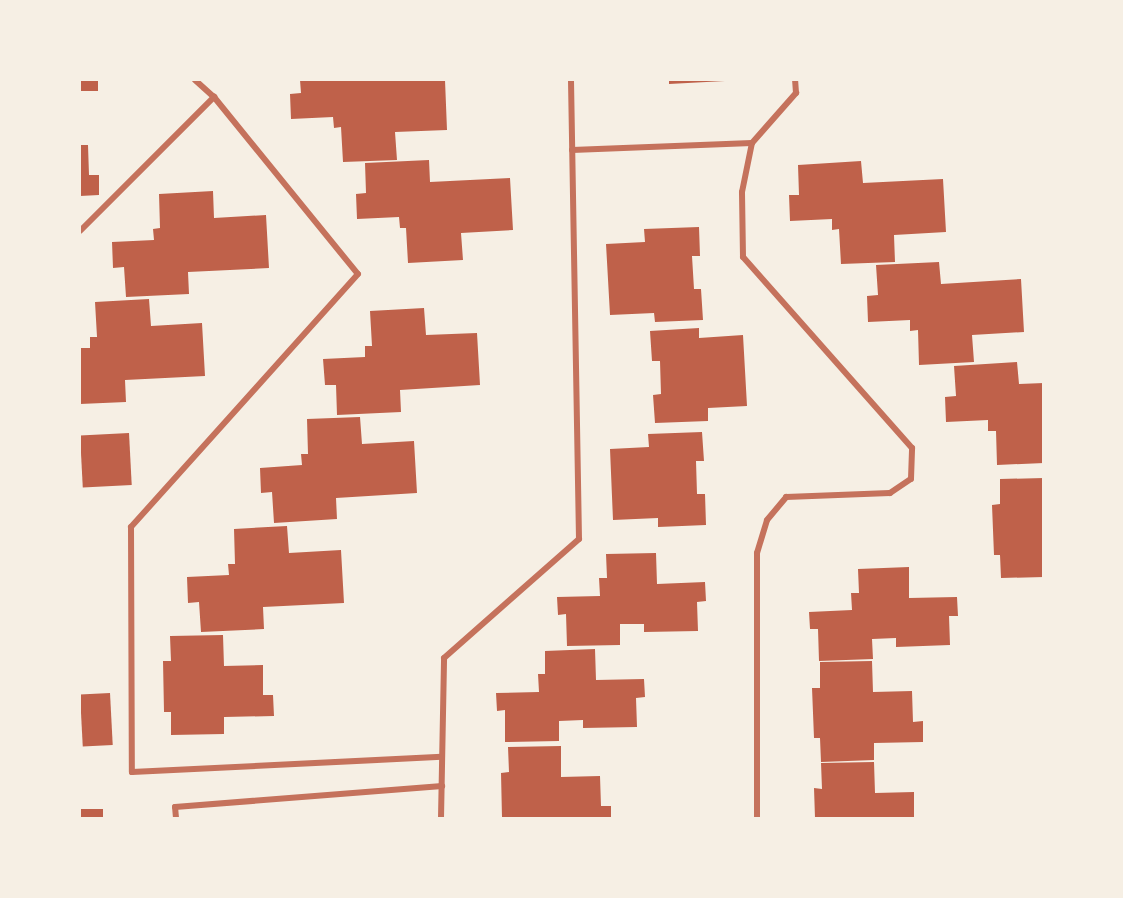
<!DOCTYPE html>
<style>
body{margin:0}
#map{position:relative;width:1123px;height:898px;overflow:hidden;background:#f6efe4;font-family:"Crimson Pro",serif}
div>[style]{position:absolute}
.building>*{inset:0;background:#bf614a;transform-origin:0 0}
.minor>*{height:6px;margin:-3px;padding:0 3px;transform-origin:3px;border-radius:3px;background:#c5725c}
span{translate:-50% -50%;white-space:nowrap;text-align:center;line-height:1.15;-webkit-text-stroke:6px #f6efe4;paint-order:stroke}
.frame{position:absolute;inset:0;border:81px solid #f6efe4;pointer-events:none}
</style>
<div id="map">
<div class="building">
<div style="left:80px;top:80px;width:18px;height:11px"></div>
<div style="clip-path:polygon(300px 80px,445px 80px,447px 130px,395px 132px,397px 160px,343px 162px,341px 127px,334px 128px,333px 117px,291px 119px,290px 94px,301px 93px)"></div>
<div style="clip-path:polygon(669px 80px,725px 80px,725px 81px,669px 84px)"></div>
<div style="clip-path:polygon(80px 145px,88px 145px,89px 175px,99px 175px,99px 195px,80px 196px)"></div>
<div style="clip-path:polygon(429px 160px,430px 182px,510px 178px,513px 230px,461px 233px,463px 260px,408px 263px,406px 228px,400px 228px,399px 217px,357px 219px,356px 194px,366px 193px,365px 163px)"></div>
<div style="clip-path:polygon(861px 161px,863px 183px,943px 179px,946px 232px,894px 235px,895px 262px,841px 264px,839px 229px,832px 230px,832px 219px,790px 221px,789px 195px,799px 195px,798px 165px)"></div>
<div style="clip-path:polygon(213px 191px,214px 218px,266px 215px,269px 268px,188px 272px,189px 294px,126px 297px,124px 267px,113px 268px,112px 242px,154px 240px,153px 229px,160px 228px,159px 194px)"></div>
<div style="clip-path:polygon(699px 227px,700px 256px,692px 256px,694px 289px,701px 289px,703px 320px,655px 322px,654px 313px,610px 315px,606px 244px,645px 242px,644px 229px)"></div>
<div style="clip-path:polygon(939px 262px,941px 284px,1021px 279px,1024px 332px,972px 335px,974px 362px,919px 365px,918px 330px,910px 331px,910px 320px,868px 322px,867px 296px,878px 295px,876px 265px)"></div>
<div style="clip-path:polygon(149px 299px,151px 326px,202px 323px,205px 376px,125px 380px,126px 402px,80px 404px,80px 348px,90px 348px,90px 337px,97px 337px,95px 302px)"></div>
<div style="clip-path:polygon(424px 308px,426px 335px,477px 333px,480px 385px,400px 390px,401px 412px,337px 415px,336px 385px,325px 385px,323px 359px,365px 357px,365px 346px,372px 346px,370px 311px)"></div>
<div style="clip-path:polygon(699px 328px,699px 338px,743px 335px,747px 406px,708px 408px,708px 421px,655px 423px,653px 395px,661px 394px,660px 361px,652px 361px,650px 331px)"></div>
<div style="clip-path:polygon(1017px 362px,1019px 384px,1044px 383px,1044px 463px,997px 465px,996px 431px,988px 431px,988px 420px,946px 422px,945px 397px,956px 396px,954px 366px)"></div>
<div style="clip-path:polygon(360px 417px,362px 444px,414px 441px,417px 493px,336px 498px,337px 519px,274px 523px,272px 492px,261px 493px,260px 468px,302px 465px,301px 454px,308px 454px,307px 419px)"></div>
<div style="clip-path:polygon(702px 432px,704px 461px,696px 461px,697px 494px,705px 494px,706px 525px,658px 527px,658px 518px,613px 520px,610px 449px,649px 447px,648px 434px)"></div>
<div style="left:129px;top:433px;width:52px;height:49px;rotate:87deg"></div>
<div style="clip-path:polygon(1044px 478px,1044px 577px,1001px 578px,1000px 555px,994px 555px,992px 505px,1000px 504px,1000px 479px)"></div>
<div style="clip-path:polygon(287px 526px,289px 553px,341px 550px,344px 603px,263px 607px,264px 629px,201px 632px,199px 602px,188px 603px,187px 577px,229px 575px,228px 564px,235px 564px,234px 529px)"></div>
<div style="clip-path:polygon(656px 553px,657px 584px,705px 582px,706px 601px,697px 602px,698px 631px,644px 632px,644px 624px,620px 624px,620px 645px,567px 646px,566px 614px,558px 615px,557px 597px,600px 596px,599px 578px,607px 578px,606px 554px)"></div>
<div style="clip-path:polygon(909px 567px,909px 598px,957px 597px,958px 616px,949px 616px,950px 645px,896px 647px,896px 638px,872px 639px,873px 659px,819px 661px,818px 629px,810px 629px,809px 612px,852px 610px,851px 593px,859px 593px,858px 569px)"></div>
<div style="clip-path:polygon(223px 635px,224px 666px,263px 665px,263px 695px,273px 695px,274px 716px,224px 717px,224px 734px,171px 735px,171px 712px,164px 712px,163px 661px,171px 661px,170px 636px)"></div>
<div style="clip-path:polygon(595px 649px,596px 680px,644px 679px,645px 697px,636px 698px,637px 727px,583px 728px,583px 720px,559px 721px,559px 741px,505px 742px,505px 710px,497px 711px,496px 693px,539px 692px,538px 674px,545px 674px,545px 651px)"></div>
<div style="clip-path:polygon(872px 661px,873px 692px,912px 691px,913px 722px,923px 721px,923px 742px,874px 743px,874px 760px,821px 762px,820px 738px,814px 738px,812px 688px,820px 688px,820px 662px)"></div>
<div style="left:110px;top:693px;width:52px;height:30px;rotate:87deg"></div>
<div style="clip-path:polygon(561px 746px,561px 777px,600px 776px,601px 806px,611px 806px,611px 818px,502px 818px,501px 773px,509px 772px,508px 747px)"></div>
<div style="clip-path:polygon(874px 762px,875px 793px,914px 792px,914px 818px,815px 818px,814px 788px,822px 789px,821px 763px)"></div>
<div style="left:103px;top:809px;width:9px;height:23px;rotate:90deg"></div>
</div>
<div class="minor">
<div style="left:195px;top:80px;width:25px;rotate:42deg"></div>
<div style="left:214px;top:97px;width:228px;rotate:50.9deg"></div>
<div style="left:358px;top:274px;width:340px;rotate:131.9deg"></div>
<div style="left:131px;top:527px;width:245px;rotate:89.8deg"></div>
<div style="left:132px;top:772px;width:310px;rotate:-2.8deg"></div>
<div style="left:572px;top:150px;width:180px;rotate:-2.2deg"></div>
<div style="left:80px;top:231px;width:190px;rotate:-45deg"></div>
<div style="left:176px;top:818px;width:11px;rotate:-95deg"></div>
<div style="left:175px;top:807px;width:268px;rotate:-4.5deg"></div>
<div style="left:441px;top:818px;width:160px;rotate:-88.9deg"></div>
<div style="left:444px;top:658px;width:180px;rotate:-41.4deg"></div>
<div style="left:579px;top:539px;width:459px;rotate:-91deg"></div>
<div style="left:757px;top:818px;width:265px;rotate:-90deg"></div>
<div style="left:757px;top:553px;width:34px;rotate:-73deg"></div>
<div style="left:767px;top:520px;width:30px;rotate:-50deg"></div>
<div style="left:786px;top:497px;width:104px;rotate:-2.2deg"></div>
<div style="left:890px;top:493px;width:25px;rotate:-34deg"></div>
<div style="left:911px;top:479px;width:31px;rotate:-88deg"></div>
<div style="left:912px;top:448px;width:255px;rotate:-131.5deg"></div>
<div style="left:743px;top:257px;width:65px;rotate:-90.9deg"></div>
<div style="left:742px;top:192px;width:50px;rotate:-78.5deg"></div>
<div style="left:752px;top:143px;width:67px;rotate:-48.7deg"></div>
<div style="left:796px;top:93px;width:13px;rotate:-94deg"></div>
</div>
<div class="frame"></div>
</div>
